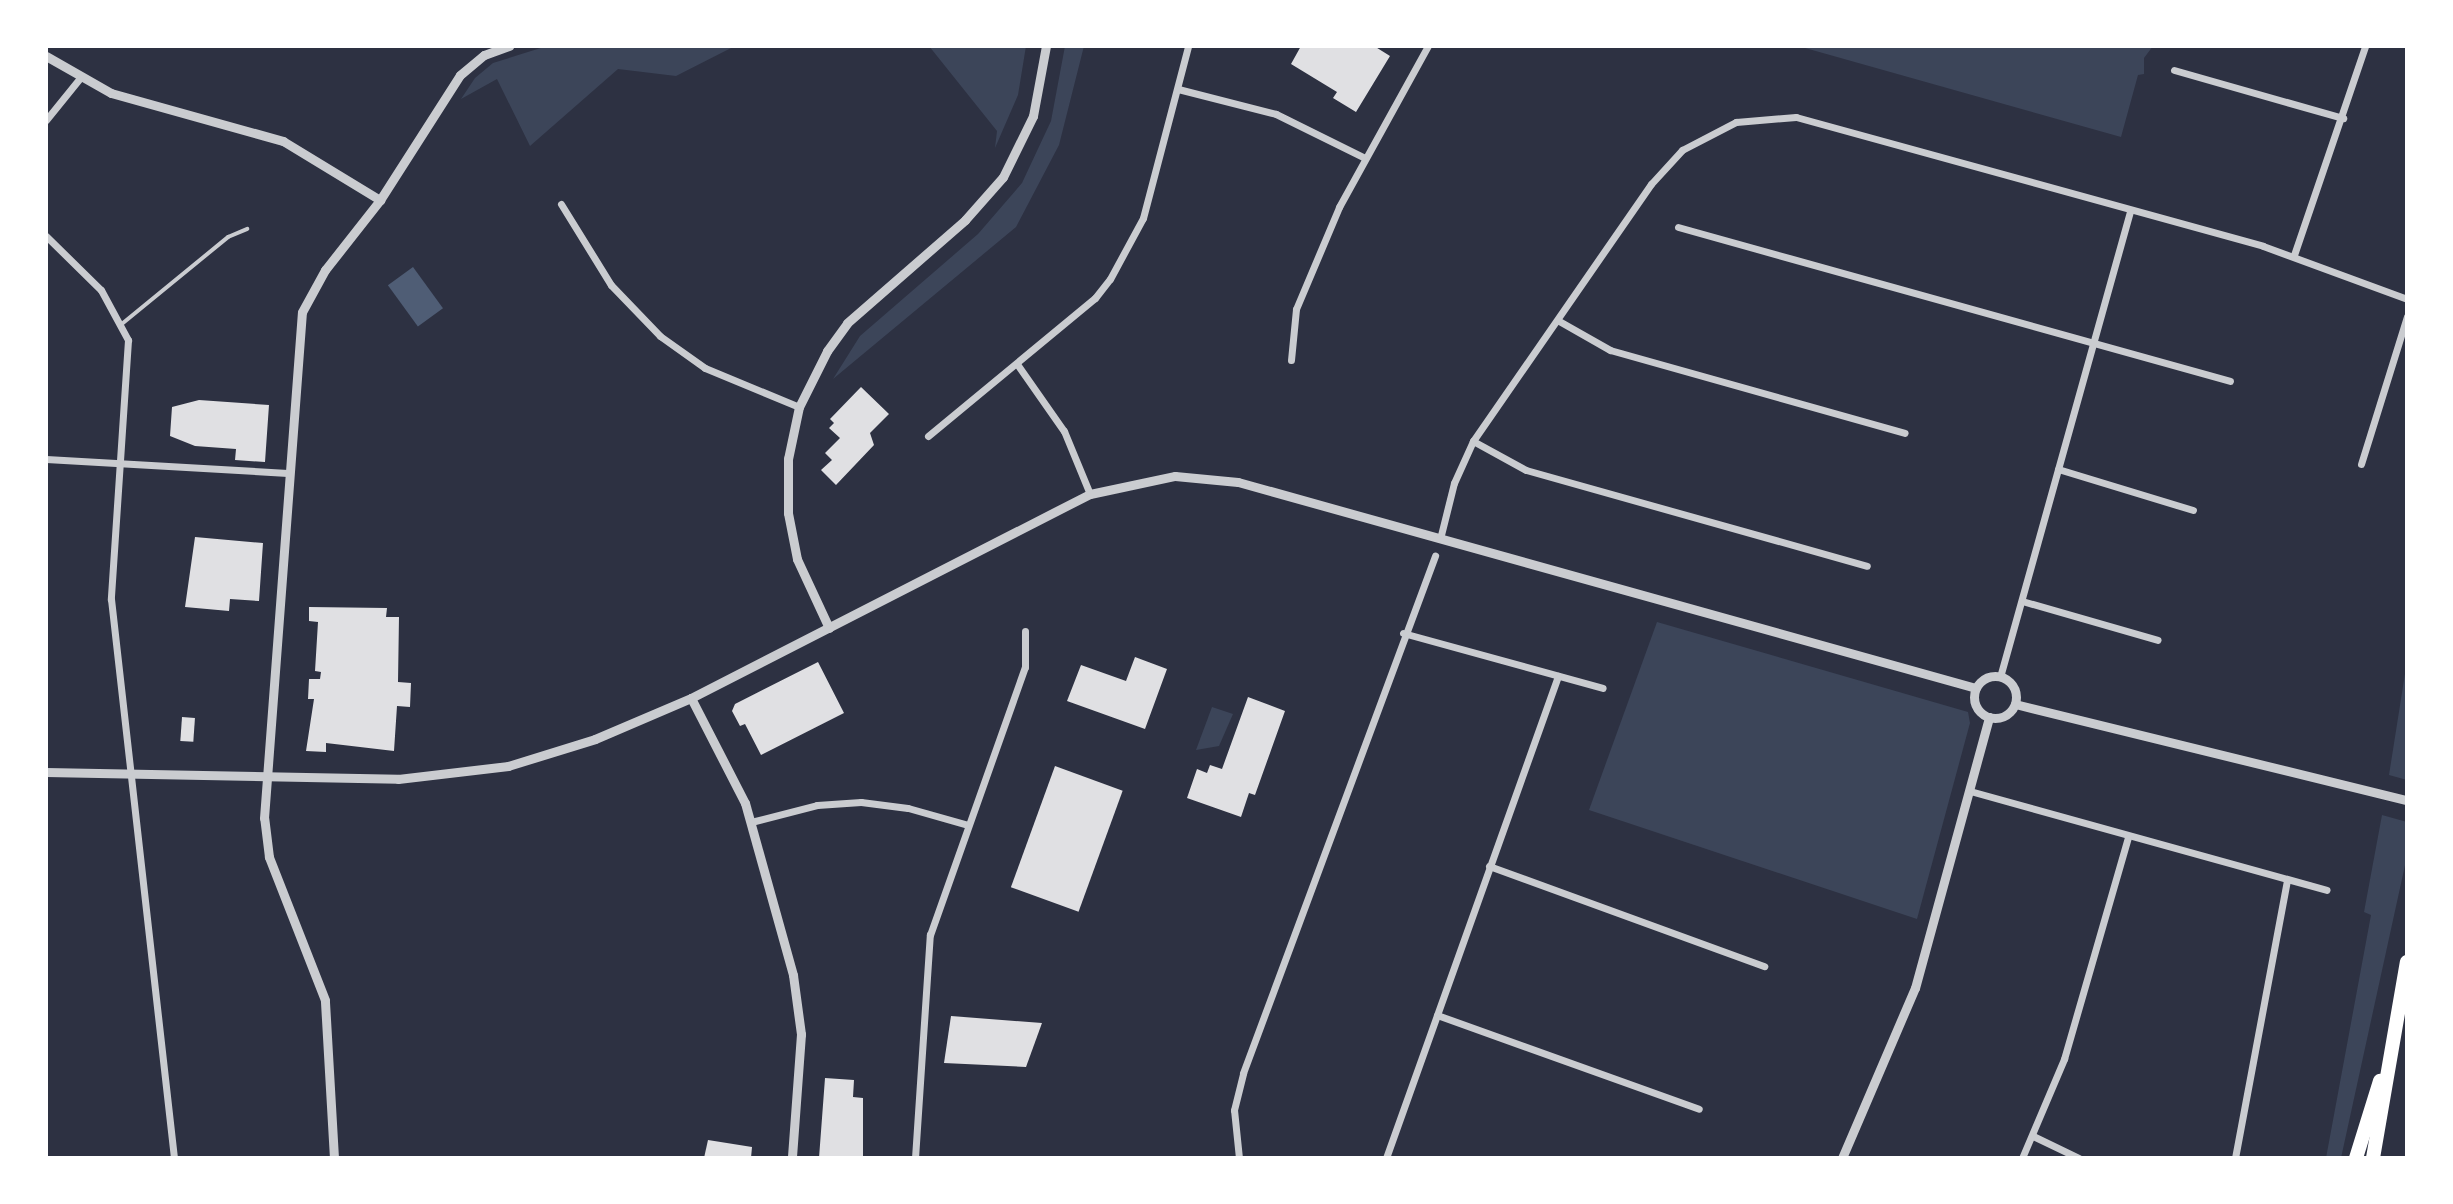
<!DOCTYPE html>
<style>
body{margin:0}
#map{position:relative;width:2453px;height:1204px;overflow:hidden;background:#2d3142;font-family:"Varela Round",sans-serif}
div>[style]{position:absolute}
.green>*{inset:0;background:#3c4559}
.water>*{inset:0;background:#4f5d75;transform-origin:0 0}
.building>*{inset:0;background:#e0e0e3;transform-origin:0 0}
.service>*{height:4px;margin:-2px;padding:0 2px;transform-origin:2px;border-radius:2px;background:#caccd0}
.minor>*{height:7px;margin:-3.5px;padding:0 3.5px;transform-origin:3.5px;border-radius:3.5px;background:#caccd0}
.tertiary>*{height:9px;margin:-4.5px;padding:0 4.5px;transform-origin:4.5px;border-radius:4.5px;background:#caccd0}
.tertiary>.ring{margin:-4.5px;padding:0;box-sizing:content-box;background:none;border:9px solid #caccd0;border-radius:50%}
.motorway>*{height:14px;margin:-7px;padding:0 7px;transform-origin:7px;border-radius:7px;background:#fff}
span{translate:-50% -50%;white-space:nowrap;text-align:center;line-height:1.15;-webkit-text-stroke:6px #fff;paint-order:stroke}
.frame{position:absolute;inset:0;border:48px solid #fff;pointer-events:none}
</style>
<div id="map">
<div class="green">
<div style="clip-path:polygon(547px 46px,735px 46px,676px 76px,618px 69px,530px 146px,497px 79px,461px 99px,475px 78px,493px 63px)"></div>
<div style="clip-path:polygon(929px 46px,1026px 46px,1018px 95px,995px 148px,997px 131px)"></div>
<div style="clip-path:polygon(1065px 46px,1084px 46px,1059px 145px,1016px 227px,833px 379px,860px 336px,978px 234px,1022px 183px,1051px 121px)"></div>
<div style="clip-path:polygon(1798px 46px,2153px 46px,2144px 58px,2144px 74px,2138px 75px,2121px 137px)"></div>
<div style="clip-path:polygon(1657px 622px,1968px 712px,1970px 723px,1917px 919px,1589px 810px)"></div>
<div style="clip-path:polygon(2407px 661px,2407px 780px,2389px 775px)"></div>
<div style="clip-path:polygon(1212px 707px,1233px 714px,1219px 746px,1196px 750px)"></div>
<div style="clip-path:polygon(2382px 815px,2407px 822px,2407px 856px,2341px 1158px,2326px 1158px,2371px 915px,2364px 912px)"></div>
</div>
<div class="water">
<div style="left:413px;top:267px;width:51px;height:31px;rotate:54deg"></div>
</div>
<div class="building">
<div style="clip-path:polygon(1301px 46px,1374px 46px,1390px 56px,1356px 112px,1333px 98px,1337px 92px,1291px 64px)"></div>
<div style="clip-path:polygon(861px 387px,889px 414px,870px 433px,874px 445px,836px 485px,821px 470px,832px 460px,825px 453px,840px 438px,829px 428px,834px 423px,830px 419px)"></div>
<div style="clip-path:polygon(199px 400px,269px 405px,265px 462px,235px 460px,236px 449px,195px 446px,170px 436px,172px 407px)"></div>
<div style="clip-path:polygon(195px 537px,263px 543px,259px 601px,230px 599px,229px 611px,185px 607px)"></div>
<div style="clip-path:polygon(309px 607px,387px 608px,386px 617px,399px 617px,398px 682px,411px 683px,410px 707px,397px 706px,394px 751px,326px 743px,326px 752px,306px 751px,314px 699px,308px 699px,309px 679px,320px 679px,321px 672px,315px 671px,318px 622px,309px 621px)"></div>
<div style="clip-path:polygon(1135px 657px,1167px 669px,1145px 729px,1067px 701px,1081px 665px,1126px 681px)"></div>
<div style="clip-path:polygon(818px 662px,844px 713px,761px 755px,745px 724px,740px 726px,732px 711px,735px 704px)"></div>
<div style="clip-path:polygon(1248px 697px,1285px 711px,1255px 795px,1249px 793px,1241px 817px,1187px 798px,1197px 769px,1207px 773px,1210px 765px,1222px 769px)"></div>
<div style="left:182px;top:717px;width:13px;height:24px;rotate:4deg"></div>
<div style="left:1055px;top:766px;width:72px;height:129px;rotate:20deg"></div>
<div style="clip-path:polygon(951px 1016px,1042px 1023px,1026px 1067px,944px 1063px)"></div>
<div style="clip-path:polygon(825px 1078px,854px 1080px,853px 1097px,863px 1098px,863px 1158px,819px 1158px)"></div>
<div style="clip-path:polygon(708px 1140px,752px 1147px,751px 1158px,704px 1158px)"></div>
</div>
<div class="service">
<div style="left:123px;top:323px;width:136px;rotate:-39.3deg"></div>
<div style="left:228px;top:237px;width:21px;rotate:-23deg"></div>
</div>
<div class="minor">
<div style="left:2174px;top:70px;width:176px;rotate:15.9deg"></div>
<div style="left:1178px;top:89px;width:101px;rotate:14.3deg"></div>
<div style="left:1276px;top:114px;width:99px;rotate:26.3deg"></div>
<div style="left:46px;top:120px;width:54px;rotate:-51deg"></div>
<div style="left:561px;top:204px;width:95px;rotate:58.3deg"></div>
<div style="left:611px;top:285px;width:71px;rotate:46.1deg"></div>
<div style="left:660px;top:336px;width:55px;rotate:35.4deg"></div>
<div style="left:705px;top:368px;width:102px;rotate:22.5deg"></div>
<div style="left:1678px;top:227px;width:573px;rotate:15.59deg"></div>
<div style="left:46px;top:236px;width:77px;rotate:44.5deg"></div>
<div style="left:101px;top:290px;width:57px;rotate:61.6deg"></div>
<div style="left:128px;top:340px;width:260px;rotate:93.8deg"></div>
<div style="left:111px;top:599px;width:563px;rotate:83.57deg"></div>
<div style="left:2294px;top:255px;width:221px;rotate:-71.2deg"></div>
<div style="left:1559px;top:321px;width:59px;rotate:29.6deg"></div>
<div style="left:1610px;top:350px;width:306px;rotate:15.7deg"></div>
<div style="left:1291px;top:360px;width:51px;rotate:-84.4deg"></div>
<div style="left:1296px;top:309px;width:111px;rotate:-67.1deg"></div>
<div style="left:1339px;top:207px;width:184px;rotate:-61.1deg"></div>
<div style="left:1017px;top:364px;width:82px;rotate:55deg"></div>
<div style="left:1064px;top:431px;width:68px;rotate:67.6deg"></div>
<div style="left:928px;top:436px;width:217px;rotate:-39.6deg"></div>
<div style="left:1095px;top:298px;width:24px;rotate:-52deg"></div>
<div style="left:1110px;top:279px;width:69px;rotate:-61.6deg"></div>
<div style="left:1143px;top:218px;width:178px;rotate:-75.3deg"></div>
<div style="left:1473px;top:441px;width:60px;rotate:28.7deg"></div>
<div style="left:1526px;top:470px;width:354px;rotate:15.7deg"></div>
<div style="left:46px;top:459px;width:242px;rotate:3.3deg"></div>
<div style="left:2361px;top:464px;width:155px;rotate:-72.7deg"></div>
<div style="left:2058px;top:469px;width:141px;rotate:16.9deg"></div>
<div style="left:1440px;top:539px;width:58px;rotate:-76deg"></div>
<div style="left:1454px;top:483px;width:46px;rotate:-65.7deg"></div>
<div style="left:1473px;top:441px;width:313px;rotate:-55.3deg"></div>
<div style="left:1651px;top:184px;width:46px;rotate:-47.6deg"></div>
<div style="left:1682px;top:150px;width:61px;rotate:-27.4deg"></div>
<div style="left:1736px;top:122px;width:60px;rotate:-4.8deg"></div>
<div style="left:1796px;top:117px;width:484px;rotate:15.4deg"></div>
<div style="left:2263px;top:246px;width:153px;rotate:20.2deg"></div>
<div style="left:2022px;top:601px;width:141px;rotate:16deg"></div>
<div style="left:1403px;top:633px;width:207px;rotate:15.4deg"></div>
<div style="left:2000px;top:677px;width:484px;rotate:-74.4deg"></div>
<div style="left:1970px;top:791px;width:370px;rotate:15.5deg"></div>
<div style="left:751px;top:822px;width:68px;rotate:-14.4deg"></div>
<div style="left:817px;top:805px;width:44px;rotate:-3.9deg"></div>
<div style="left:861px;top:802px;width:47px;rotate:7.3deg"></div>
<div style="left:908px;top:808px;width:62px;rotate:15.8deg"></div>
<div style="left:1489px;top:866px;width:293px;rotate:20deg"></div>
<div style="left:1437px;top:1015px;width:278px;rotate:19.7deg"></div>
<div style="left:2033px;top:1136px;width:51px;rotate:25.6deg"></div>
<div style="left:915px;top:1158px;width:224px;rotate:-86.2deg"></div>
<div style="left:930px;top:935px;width:284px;rotate:-70.5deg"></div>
<div style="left:1025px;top:667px;width:36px;rotate:-90deg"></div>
<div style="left:1239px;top:1158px;width:48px;rotate:-95.9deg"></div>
<div style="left:1234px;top:1110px;width:38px;rotate:-76deg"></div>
<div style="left:1243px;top:1073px;width:552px;rotate:-69.63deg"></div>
<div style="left:1386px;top:1158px;width:512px;rotate:-70.36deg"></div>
<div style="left:2022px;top:1158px;width:108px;rotate:-67deg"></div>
<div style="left:2064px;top:1059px;width:231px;rotate:-73.9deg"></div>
<div style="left:2235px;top:1158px;width:283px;rotate:-79.4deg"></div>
</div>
<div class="tertiary">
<div style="left:46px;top:56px;width:75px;rotate:29.6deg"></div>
<div style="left:111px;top:93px;width:179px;rotate:15.6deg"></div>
<div style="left:283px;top:141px;width:114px;rotate:31.3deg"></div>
<div style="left:829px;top:628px;width:76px;rotate:-114.9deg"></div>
<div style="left:797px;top:559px;width:47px;rotate:-101.1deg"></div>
<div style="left:788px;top:513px;width:54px;rotate:-90deg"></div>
<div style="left:788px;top:459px;width:53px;rotate:-78.1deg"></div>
<div style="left:799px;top:407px;width:63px;rotate:-63.4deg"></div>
<div style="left:827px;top:351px;width:34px;rotate:-54deg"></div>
<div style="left:847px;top:323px;width:157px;rotate:-41.1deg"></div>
<div style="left:965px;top:220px;width:57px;rotate:-48.5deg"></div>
<div style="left:1003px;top:177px;width:68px;rotate:-63.8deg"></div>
<div style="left:1033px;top:116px;width:71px;rotate:-79.5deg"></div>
<div class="ring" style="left:1974px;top:676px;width:33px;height:33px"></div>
<div style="left:691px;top:698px;width:118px;rotate:62.8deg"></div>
<div style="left:745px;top:803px;width:179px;rotate:74.4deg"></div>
<div style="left:793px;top:975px;width:60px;rotate:82.3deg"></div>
<div style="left:801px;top:1034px;width:124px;rotate:94.2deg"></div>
<div style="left:2015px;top:704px;width:404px;rotate:13.8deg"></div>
<div style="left:46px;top:772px;width:352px;rotate:1.1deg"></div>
<div style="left:398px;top:779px;width:111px;rotate:-6.7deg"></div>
<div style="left:508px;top:766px;width:91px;rotate:-17.2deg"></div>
<div style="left:595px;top:739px;width:104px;rotate:-23.1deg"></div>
<div style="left:691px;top:698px;width:448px;rotate:-27.1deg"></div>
<div style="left:1090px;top:494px;width:87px;rotate:-12deg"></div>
<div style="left:1175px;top:476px;width:63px;rotate:5.4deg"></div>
<div style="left:1238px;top:482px;width:766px;rotate:15.6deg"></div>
<div style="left:334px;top:1158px;width:158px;rotate:-93.3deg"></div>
<div style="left:325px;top:1000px;width:154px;rotate:-111.4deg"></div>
<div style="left:269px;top:857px;width:39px;rotate:-97deg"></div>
<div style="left:264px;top:818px;width:507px;rotate:-85.71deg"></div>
<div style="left:302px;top:312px;width:48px;rotate:-61.3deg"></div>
<div style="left:325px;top:270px;width:89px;rotate:-51.8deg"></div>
<div style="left:380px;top:200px;width:148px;rotate:-57.4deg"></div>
<div style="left:460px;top:75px;width:31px;rotate:-40deg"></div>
<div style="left:484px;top:55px;width:27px;rotate:-20deg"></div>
<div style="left:1842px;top:1158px;width:185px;rotate:-66.8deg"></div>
<div style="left:1915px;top:988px;width:281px;rotate:-74.7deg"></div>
</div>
<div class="motorway">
<div style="left:2356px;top:1158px;width:81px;rotate:-72.7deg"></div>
<div style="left:2373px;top:1158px;width:199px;rotate:-80.2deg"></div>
</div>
<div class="frame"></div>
</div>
